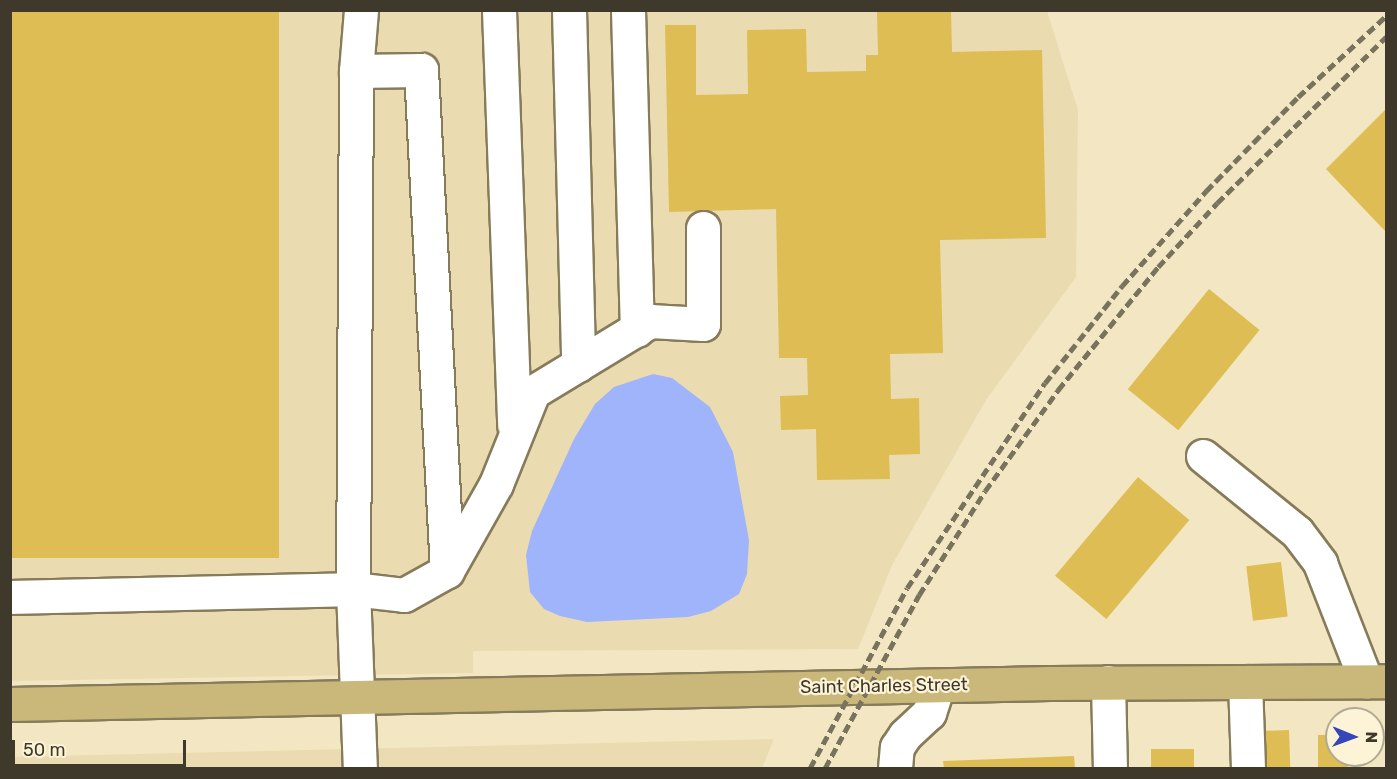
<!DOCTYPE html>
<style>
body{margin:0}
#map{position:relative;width:1397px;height:779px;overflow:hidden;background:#f2e7c2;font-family:Rubik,sans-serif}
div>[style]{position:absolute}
.built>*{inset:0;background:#eadcb0}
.water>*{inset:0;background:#9fb4fa}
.building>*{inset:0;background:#ddbd54;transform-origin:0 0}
.roads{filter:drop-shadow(2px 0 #867b5a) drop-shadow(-2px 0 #867b5a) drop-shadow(0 2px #867b5a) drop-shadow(0 -2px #867b5a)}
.minor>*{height:33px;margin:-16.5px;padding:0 16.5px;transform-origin:16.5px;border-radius:16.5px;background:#fff}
.major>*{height:33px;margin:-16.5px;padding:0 16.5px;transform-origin:16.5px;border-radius:16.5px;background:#c9b87a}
.rail>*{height:4.5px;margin-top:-2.25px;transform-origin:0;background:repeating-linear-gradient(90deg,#79725c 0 9px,transparent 0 13.5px)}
span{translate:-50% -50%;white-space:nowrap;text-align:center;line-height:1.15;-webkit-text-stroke:4.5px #fdf4d7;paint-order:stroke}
.street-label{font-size:18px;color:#3e392b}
.frame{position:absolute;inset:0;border:12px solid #3e392b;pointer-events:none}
.north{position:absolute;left:1325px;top:707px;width:60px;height:60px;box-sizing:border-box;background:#fdf4d7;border:2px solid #b1a992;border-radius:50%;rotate:91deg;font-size:16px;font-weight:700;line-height:24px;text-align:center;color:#3e392b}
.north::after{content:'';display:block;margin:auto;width:21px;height:27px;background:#3546b8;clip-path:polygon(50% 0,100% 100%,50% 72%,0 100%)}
.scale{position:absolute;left:12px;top:740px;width:174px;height:27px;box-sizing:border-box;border:3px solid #3e392b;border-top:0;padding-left:8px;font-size:18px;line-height:21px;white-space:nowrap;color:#3e392b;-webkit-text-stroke:4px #fdf4d7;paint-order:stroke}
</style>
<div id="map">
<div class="built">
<div style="clip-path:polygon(10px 11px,1047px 11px,1078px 110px,1076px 277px,986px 400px,892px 565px,858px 649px,473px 651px,473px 673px,11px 681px)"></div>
<div style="clip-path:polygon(774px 739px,762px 768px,11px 768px,10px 757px)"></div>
</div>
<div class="water">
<div style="clip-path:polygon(653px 374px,672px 378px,710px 407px,733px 452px,749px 540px,747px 574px,739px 594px,711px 611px,688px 617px,587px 622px,560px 616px,544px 609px,530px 592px,526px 555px,532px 531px,574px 439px,595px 404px,614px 387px)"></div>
</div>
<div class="building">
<div style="left:10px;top:10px;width:269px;height:548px"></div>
<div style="clip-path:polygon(877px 10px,951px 10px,952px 52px,1042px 50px,1046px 238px,940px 240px,943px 353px,890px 354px,891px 399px,919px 398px,920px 454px,889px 455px,890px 479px,817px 480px,816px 429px,781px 430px,780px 396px,808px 395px,807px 358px,779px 358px,776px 209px,669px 212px,665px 25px,696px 25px,696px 95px,748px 94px,747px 30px,806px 29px,807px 72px,866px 71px,866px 55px,878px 55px)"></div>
<div style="clip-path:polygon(1386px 109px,1386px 232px,1326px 169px)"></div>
<div style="left:1209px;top:289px;width:65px;height:129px;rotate:39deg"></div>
<div style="left:1138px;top:477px;width:67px;height:129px;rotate:40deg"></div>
<div style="left:1281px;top:562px;width:55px;height:35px;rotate:83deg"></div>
<div style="left:1289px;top:730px;width:38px;height:24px;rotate:88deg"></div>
<div style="clip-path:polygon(1318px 735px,1337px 735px,1337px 755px,1347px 755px,1348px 768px,1318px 768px)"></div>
<div style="left:1194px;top:749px;width:19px;height:43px;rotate:90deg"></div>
<div style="clip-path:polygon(1074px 756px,1075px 768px,944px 768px,943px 761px)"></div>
</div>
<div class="roads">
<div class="minor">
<div style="left:499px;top:10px;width:415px;rotate:87.9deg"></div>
<div style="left:569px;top:10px;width:355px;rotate:88.5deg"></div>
<div style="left:628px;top:10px;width:320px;rotate:88.4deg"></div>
<div style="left:356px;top:71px;width:61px;rotate:-85.3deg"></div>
<div style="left:1203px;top:456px;width:121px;rotate:39deg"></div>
<div style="left:1297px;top:532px;width:39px;rotate:53deg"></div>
<div style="left:1320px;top:563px;width:127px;rotate:68.7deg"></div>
<div style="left:447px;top:571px;width:502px;rotate:-92.97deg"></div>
<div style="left:421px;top:70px;width:65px;rotate:179.1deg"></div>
<div style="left:356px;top:71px;width:518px;rotate:90.33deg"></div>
<div style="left:353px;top:589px;width:51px;rotate:6.7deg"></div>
<div style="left:404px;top:595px;width:49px;rotate:-29.2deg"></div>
<div style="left:447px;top:571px;width:100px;rotate:-60.6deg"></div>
<div style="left:496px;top:484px;width:99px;rotate:-68.1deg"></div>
<div style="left:533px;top:392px;width:137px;rotate:-31.3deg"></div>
<div style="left:650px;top:321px;width:53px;rotate:3.2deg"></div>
<div style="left:703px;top:324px;width:96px;rotate:-90deg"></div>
<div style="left:10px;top:597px;width:343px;rotate:-1.3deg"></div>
<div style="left:353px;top:589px;width:179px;rotate:87.8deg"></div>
<div style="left:1108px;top:682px;width:86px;rotate:88.7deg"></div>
<div style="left:1245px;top:682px;width:86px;rotate:88deg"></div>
<div style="left:895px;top:768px;width:21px;rotate:-85deg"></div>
<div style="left:897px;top:747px;width:14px;rotate:-56deg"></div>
<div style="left:905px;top:735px;width:33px;rotate:-43deg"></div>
<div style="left:929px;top:713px;width:28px;rotate:-72deg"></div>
</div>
<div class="major">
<div style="left:10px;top:704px;width:1040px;rotate:-1.16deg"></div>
<div style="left:1050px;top:683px;width:336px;rotate:-0.3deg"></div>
</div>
</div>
<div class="rail">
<div style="left:810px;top:768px;width:204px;rotate:-61.7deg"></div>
<div style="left:907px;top:588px;width:247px;rotate:-56.1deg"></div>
<div style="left:1045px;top:383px;width:124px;rotate:-51.6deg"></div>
<div style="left:1122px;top:286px;width:127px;rotate:-48.5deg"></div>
<div style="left:1206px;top:191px;width:132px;rotate:-45.6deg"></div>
<div style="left:1298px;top:97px;width:120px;rotate:-42.6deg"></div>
<div style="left:825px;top:768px;width:197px;rotate:-61.5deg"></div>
<div style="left:919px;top:595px;width:123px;rotate:-57.6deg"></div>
<div style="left:985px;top:491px;width:125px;rotate:-54.1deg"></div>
<div style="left:1058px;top:390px;width:159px;rotate:-50.9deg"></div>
<div style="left:1158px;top:267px;width:87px;rotate:-47.3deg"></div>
<div style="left:1217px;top:203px;width:237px;rotate:-44.5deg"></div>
</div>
<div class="street-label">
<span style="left:884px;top:686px;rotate:-1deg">Saint Charles Street</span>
</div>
<div class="frame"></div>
<div class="north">N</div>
<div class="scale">50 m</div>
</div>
